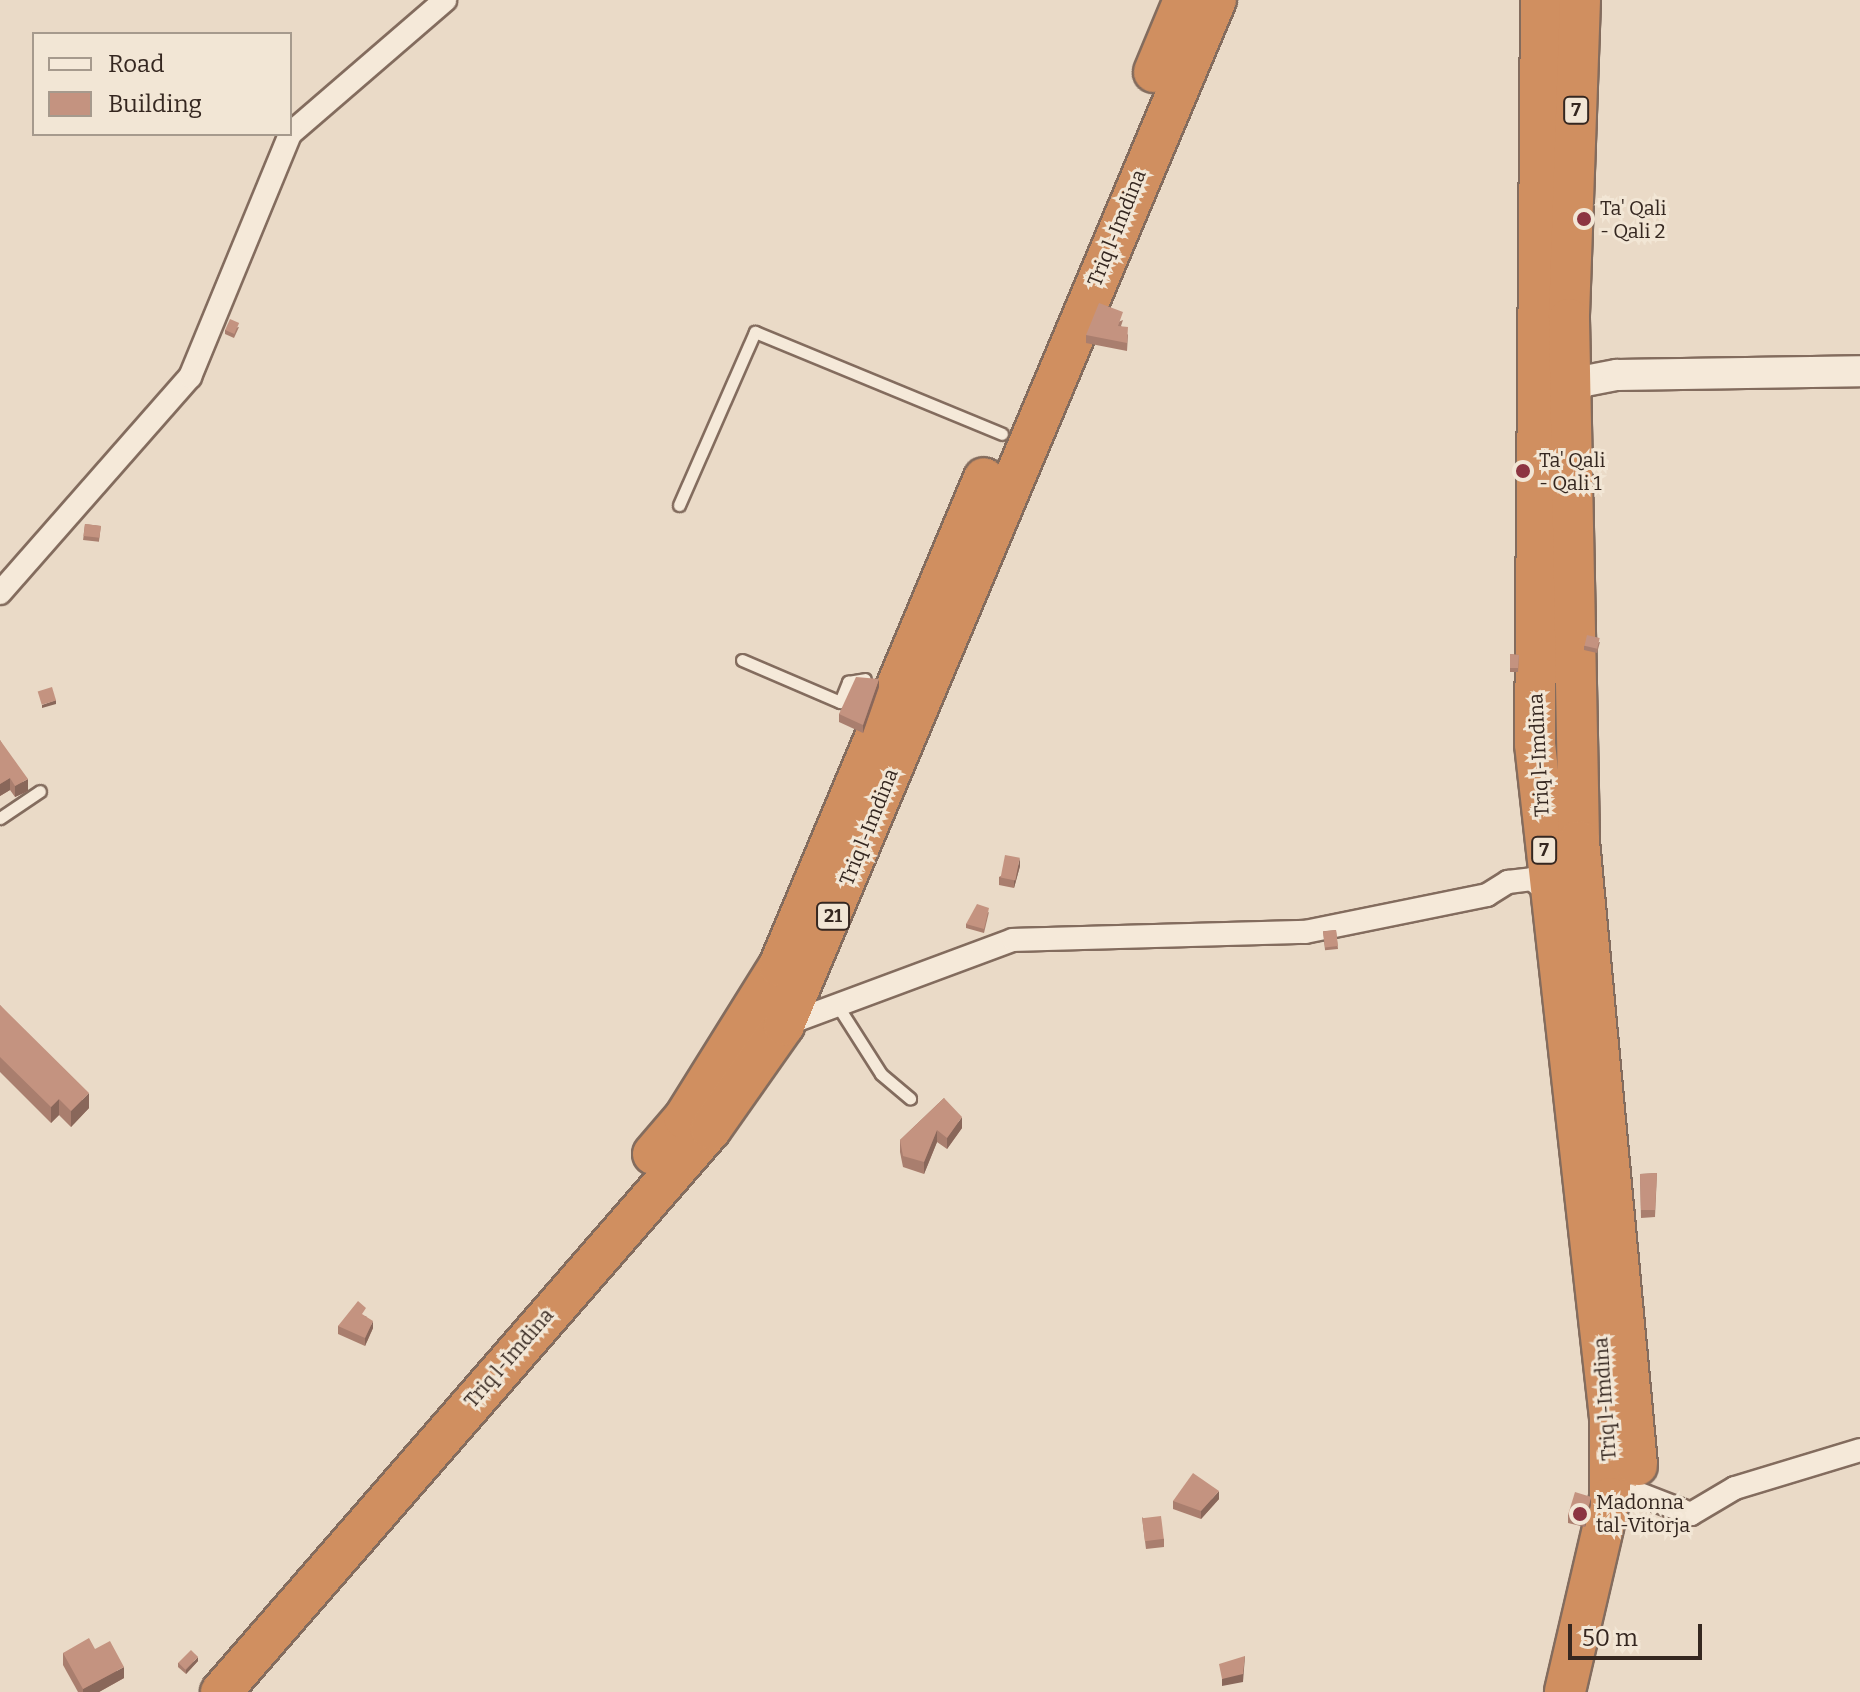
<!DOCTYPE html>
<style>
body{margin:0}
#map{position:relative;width:1860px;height:1692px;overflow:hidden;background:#eadac7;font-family:Bitter,serif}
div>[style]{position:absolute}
.roads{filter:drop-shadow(2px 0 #836c5e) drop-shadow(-2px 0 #836c5e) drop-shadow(0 2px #836c5e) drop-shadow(0 -2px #836c5e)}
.lane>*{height:11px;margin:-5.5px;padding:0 5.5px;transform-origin:5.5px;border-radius:5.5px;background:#f5e9d9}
.street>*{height:22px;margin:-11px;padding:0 11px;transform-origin:11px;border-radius:11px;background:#f5e9d9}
.secondary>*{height:30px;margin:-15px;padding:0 15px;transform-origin:15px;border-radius:15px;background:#f5e9d9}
.highway>*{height:40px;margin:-20px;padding:0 20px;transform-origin:20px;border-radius:20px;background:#d08f60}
.wall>*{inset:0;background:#a97e6e;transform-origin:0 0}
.shaded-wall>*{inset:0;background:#89675a}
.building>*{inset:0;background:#c49380;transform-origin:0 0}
.dots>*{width:22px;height:22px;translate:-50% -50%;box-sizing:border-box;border:4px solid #f2e6d5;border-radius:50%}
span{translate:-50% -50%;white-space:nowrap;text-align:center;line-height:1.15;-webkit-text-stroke:6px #f2e6d5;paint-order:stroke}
.shield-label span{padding:2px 6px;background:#f2e6d5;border:2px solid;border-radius:6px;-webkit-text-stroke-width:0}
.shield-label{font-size:18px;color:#352720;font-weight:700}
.poi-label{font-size:20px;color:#352720}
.left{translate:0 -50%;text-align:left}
.street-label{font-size:20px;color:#352720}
.legend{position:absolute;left:32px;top:32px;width:260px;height:104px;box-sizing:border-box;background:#f2e6d5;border:2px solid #a69a8d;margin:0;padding:10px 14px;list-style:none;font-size:24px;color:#352720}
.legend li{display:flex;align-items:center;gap:16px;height:40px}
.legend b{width:40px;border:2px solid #a69a8d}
.scale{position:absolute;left:1568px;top:1624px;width:134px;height:36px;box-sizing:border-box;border:4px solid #352720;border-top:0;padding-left:10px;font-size:24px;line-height:28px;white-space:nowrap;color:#352720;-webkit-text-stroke:6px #f2e6d5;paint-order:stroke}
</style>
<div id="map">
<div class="roads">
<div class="lane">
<div style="left:679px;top:505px;width:189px;rotate:-66.3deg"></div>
<div style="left:755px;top:332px;width:267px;rotate:22.4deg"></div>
<div style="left:742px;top:660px;width:107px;rotate:23.2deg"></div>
<div style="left:840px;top:702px;width:22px;rotate:-68deg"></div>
<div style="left:848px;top:682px;width:17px;rotate:-10deg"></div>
<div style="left:0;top:818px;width:48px;rotate:-34deg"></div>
<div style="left:839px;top:1008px;width:78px;rotate:57.5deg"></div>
<div style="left:881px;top:1074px;width:38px;rotate:40deg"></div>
</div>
<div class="street">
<div style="left:290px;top:134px;width:205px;rotate:-40.8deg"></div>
<div style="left:0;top:593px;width:288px;rotate:-48.7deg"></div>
<div style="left:190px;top:377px;width:263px;rotate:-67.6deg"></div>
<div style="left:784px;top:1025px;width:244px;rotate:-20.4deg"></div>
<div style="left:1013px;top:940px;width:292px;rotate:-1.6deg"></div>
<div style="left:1305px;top:932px;width:186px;rotate:-11.5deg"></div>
<div style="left:1487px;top:895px;width:25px;rotate:-32deg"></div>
<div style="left:1508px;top:882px;width:24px;rotate:-7deg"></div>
<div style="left:1532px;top:879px;width:21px;rotate:41deg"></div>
<div style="left:1637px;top:1493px;width:58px;rotate:21.3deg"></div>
<div style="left:1691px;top:1514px;width:51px;rotate:-30.6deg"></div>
<div style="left:1735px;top:1488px;width:131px;rotate:-16.9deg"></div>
</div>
<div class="secondary">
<div style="left:1569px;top:407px;width:27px;rotate:-66deg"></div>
<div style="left:1580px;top:382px;width:38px;rotate:-11deg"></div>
<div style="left:1617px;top:375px;width:243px;rotate:-0.9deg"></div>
</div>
<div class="highway">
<div style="left:1541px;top:0;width:744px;rotate:90.46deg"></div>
<div style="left:1535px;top:744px;width:678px;rotate:83.65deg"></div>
<div style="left:1610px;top:1418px;width:80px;rotate:90deg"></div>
<div style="left:1610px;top:1498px;width:199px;rotate:103.1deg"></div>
<div style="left:1580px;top:0;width:319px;rotate:92deg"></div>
<div style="left:1569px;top:319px;width:522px;rotate:88.9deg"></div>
<div style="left:1579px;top:841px;width:627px;rotate:84.69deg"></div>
<div style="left:1154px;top:72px;width:78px;rotate:-67.4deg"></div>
<div style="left:653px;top:1154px;width:48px;rotate:-49.3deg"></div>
<div style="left:684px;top:1118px;width:179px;rotate:-58deg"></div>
<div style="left:779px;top:966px;width:529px;rotate:-67.21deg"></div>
<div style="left:221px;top:1692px;width:746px;rotate:-48.97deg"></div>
<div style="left:711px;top:1129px;width:127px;rotate:-54.9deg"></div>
<div style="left:784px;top:1025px;width:1112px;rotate:-67.15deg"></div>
</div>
</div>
<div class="wall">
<div style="clip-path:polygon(1123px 320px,1121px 326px,1128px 335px,1127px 351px,1086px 343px,1086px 335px)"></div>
<div style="clip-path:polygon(239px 327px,234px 338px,225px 334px,225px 330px)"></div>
<div style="left:85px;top:524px;width:16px;height:16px;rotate:7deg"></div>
<div style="clip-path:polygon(1600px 642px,1597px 653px,1584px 650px,1584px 646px)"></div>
<div style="clip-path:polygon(1510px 654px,1519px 655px,1518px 672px,1510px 672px)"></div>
<div style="clip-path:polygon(879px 687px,863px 733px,839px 722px,839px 714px)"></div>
<div style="clip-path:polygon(0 740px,28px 791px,15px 797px,10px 790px,0 796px)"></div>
<div style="clip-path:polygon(1020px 866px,1014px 888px,999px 885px,999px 877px)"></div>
<div style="clip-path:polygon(989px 912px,984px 933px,966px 928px,966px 924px)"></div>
<div style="left:1336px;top:930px;width:19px;height:13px;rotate:84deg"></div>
<div style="clip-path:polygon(0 1005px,89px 1108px,71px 1127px,59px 1115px,51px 1123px,0 1072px)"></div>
<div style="clip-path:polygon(944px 1098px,962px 1128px,947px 1149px,937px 1142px,924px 1174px,903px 1167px,900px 1152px,900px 1140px)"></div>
<div style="clip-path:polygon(1657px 1173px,1655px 1217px,1641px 1218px,1640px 1174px)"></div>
<div style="clip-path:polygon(366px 1316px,373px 1328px,365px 1346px,338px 1334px,338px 1326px)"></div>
<div style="clip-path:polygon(1219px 1499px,1201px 1519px,1173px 1509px,1173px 1501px)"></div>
<div style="clip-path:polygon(1591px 1505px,1585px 1527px,1568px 1523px,1568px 1515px)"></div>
<div style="clip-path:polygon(1142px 1517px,1164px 1539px,1164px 1547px,1146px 1549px)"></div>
<div style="clip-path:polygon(95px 1649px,124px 1678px,99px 1692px,78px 1692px,63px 1665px,63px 1653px)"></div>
<div style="clip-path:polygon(198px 1661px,186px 1674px,178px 1667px,178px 1663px)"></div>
</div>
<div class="shaded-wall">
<div style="clip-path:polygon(879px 679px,879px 687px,863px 733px,863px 725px)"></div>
<div style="clip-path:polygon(56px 700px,56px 704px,42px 708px,42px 705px)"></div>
<div style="clip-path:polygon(10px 778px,10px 790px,0 796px,0 784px)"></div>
<div style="clip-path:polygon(28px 779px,28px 791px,15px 797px,15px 786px)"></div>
<div style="clip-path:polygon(1020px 858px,1020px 866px,1014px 888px,1014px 881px)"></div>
<div style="clip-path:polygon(89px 1093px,89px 1108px,71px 1127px,71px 1111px)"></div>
<div style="clip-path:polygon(59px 1099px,59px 1115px,51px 1123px,51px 1107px)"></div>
<div style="clip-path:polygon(962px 1117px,962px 1128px,947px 1149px,947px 1138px)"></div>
<div style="clip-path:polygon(937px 1130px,937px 1142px,924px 1174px,924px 1162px)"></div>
<div style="clip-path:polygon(373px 1321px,373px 1328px,365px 1346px,365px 1338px)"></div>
<div style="clip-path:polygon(1219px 1491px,1219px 1499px,1201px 1519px,1201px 1511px)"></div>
<div style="clip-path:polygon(1591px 1497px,1591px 1505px,1585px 1527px,1585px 1520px)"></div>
<div style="clip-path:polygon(1245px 1656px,1243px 1682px,1222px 1686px,1222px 1679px)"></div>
<div style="clip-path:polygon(198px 1657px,198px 1661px,186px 1674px,186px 1670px)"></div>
<div style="clip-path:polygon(124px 1667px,124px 1678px,99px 1692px,83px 1692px,83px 1689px)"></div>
</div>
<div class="building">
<div style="clip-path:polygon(1099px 303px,1123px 312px,1118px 326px,1128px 327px,1127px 343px,1086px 335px)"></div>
<div style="left:230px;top:319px;width:10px;height:12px;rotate:24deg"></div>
<div style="left:85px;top:524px;width:16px;height:12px;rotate:7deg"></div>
<div style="left:1587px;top:635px;width:13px;height:11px;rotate:13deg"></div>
<div style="clip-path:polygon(1510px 654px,1519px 655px,1518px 668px,1510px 668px)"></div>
<div style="clip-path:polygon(856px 677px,879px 679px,863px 725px,839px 714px)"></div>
<div style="left:52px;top:687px;width:14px;height:15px;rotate:73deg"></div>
<div style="clip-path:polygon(0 740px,28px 779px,15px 786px,10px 778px,0 784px)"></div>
<div style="left:1005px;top:855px;width:15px;height:23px;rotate:11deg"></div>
<div style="clip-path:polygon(977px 904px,989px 908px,984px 929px,966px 924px)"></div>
<div style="left:1336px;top:930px;width:16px;height:13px;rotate:83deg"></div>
<div style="clip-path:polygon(0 1005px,89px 1093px,71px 1111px,59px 1099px,51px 1107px,0 1057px)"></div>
<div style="clip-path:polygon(944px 1098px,962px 1117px,947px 1138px,937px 1130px,924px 1162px,903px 1156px,900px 1140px)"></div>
<div style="clip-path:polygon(1657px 1173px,1655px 1210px,1641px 1210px,1640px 1174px)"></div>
<div style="clip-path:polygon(358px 1301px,366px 1308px,362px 1314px,373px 1321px,365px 1338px,338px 1326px)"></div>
<div style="clip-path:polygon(1193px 1473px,1219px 1491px,1201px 1511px,1173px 1501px)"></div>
<div style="left:1575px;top:1492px;width:17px;height:24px;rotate:17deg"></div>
<div style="left:1161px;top:1516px;width:23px;height:19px;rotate:83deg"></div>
<div style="clip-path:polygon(89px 1638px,95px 1649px,110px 1641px,124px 1667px,83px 1689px,63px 1653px)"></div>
<div style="left:191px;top:1650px;width:10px;height:18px;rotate:45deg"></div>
<div style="clip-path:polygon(1245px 1656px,1243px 1674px,1222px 1679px,1219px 1664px)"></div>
</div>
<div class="dots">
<div style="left:1584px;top:219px;background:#8c3441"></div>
<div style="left:1523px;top:471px;background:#8c3441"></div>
<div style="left:1580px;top:1514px;background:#8c3441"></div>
</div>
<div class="shield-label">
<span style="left:1576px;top:110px">7</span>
<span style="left:1544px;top:850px">7</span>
<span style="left:833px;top:916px">21</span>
</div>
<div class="poi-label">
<span class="left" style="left:1600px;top:220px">Ta' Qali<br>- Qali 2</span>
<span class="left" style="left:1539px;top:472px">Ta' Qali<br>- Qali 1</span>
<span class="left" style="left:1596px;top:1514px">Madonna<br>tal-Vitorja</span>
</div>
<div class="street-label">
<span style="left:1117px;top:228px;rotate:-68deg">Triq l-Imdina</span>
<span style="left:1539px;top:755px;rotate:-93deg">Triq l-Imdina</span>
<span style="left:869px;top:827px;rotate:-68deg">Triq l-Imdina</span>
<span style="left:509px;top:1358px;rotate:-49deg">Triq l-Imdina</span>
<span style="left:1605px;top:1399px;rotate:-94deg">Triq l-Imdina</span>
</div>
<ul class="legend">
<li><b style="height:10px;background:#f5e9d9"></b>Road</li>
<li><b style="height:22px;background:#c49380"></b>Building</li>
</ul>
<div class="scale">50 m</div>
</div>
